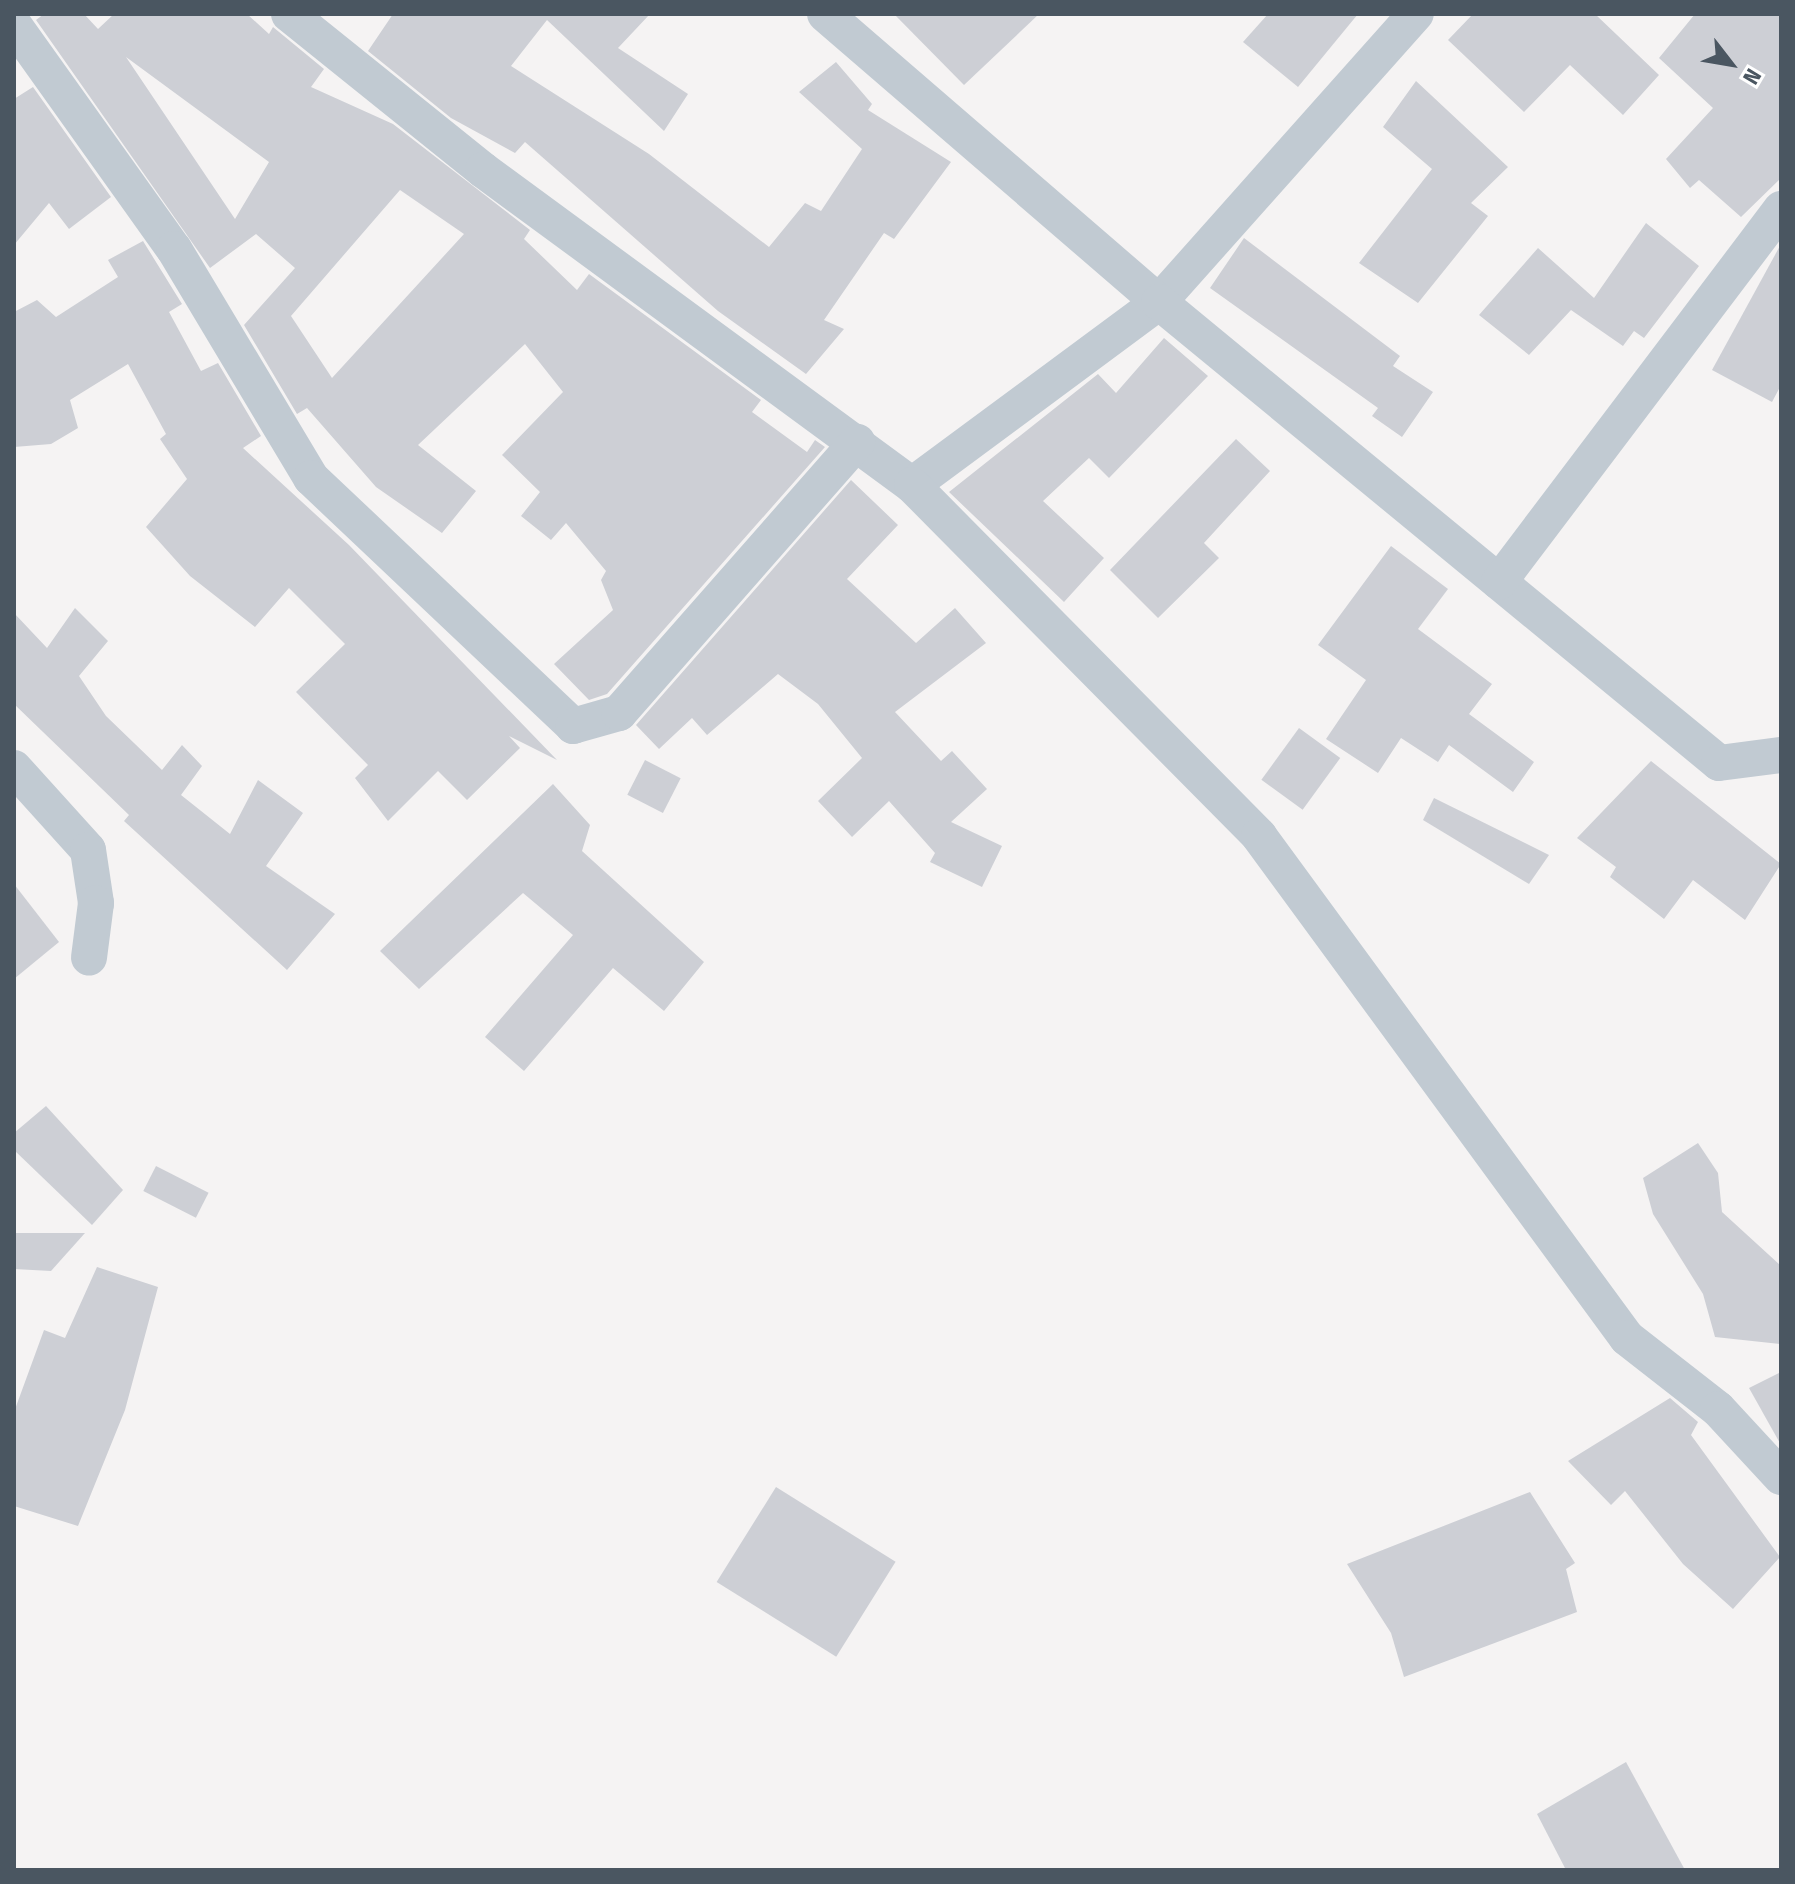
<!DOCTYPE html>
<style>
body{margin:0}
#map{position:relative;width:1795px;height:1884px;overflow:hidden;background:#f5f3f3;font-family:"Fira Sans Condensed",sans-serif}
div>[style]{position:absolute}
.building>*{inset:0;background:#cdcfd5;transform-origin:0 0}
.minor>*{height:36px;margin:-18px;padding:0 18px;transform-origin:18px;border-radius:18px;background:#c1cad2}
span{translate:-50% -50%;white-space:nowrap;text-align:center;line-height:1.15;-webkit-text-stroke:7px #fff;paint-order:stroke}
.frame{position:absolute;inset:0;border:16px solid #4a5661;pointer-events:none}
.north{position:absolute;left:1691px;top:24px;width:80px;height:80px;-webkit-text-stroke:6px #fff;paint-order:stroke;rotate:121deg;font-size:22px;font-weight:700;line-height:32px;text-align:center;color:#4a5661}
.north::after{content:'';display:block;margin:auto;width:28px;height:36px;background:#4a5661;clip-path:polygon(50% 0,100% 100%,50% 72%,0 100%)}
</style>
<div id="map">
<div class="building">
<div style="clip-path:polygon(evenodd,44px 14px,84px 14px,98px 29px,114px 14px,247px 14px,269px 34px,273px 27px,324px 69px,311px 87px,393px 124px,530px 230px,524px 239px,577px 290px,589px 274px,761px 400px,752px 412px,807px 452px,815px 440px,825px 447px,607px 694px,589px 700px,554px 664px,613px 610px,601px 580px,606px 571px,566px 523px,551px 540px,521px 516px,540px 492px,502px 455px,563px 392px,525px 344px,418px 445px,476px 491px,442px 533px,376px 487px,307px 408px,297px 414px,244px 325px,295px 268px,256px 234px,210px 268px,36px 20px,44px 14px,126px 57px,269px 162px,235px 219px,126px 57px,44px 14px,400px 190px,464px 234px,332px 378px,291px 316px,400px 190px)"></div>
<div style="clip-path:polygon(393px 14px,650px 14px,618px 48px,688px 94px,664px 131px,547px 20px,511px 66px,649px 154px,769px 247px,805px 203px,821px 211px,862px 149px,799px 92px,836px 62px,872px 104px,868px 110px,951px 162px,894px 239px,884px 233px,824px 320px,844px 329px,806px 374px,718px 311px,525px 142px,515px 153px,451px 118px,368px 51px)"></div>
<div style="clip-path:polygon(894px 14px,1039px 14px,964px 85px)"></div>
<div style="clip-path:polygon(1268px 14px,1358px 14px,1298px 87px,1243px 42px)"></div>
<div style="clip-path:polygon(1473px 14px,1595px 14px,1659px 75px,1623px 115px,1570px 65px,1524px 112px,1448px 40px)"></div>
<div style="clip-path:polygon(1695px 14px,1781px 14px,1781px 178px,1741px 217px,1699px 180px,1690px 188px,1666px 159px,1713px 108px,1659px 58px)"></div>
<div style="clip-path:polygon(1416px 81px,1508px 167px,1471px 203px,1488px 216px,1418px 303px,1359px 263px,1432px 169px,1383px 127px)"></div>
<div style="clip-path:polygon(33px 87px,111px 197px,69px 229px,49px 203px,14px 245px,14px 99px)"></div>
<div style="clip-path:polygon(1646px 223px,1699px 266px,1644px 338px,1634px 331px,1623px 346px,1571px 310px,1529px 355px,1479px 315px,1538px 248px,1594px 298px)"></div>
<div style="clip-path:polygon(1244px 238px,1400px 356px,1393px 366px,1433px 392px,1402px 437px,1372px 416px,1378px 408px,1210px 288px)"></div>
<div style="clip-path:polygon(143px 241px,182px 304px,169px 312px,201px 371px,218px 363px,261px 436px,243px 448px,349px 545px,557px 760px,509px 736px,520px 748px,467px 800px,438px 771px,388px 821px,355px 778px,368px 765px,296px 692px,345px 644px,289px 588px,255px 627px,190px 576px,146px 527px,187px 479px,160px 439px,166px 434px,128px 364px,70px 400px,78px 428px,51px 444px,14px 447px,14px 312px,37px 300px,56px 317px,118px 277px,108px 260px)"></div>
<div style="clip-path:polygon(1781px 244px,1781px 385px,1772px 402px,1712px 370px)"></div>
<div style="clip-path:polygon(1164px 338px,1208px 376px,1109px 478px,1089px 458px,1043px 501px,1104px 558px,1064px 602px,949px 492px,1098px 374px,1116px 393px)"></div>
<div style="clip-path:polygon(1236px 439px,1270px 471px,1204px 543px,1219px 558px,1158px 618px,1110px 570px)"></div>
<div style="clip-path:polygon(851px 480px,898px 525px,847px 579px,916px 643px,955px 608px,986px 643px,895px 712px,941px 761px,952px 751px,987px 789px,951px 822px,1002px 846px,982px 887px,930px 862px,935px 853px,889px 801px,852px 837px,818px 801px,862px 758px,818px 704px,778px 674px,707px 735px,692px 718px,659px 749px,636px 725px)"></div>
<div style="clip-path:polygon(1391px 546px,1448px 589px,1418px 629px,1492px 684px,1469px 714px,1534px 762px,1513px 792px,1449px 745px,1438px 762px,1401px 738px,1378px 773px,1326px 739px,1366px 680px,1318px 645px)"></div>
<div style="clip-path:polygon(75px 608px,108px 641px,79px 676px,106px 716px,162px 770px,182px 745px,202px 766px,181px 795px,230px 834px,258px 780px,303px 813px,266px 866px,335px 914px,287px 970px,124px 821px,129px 815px,14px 704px,14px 613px,47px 648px)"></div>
<div style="left:1299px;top:728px;width:51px;height:64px;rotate:36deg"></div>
<div style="left:645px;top:760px;width:40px;height:39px;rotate:27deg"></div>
<div style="clip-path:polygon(1651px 761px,1781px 864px,1745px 920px,1693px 880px,1664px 919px,1610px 877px,1616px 867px,1577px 838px)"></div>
<div style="clip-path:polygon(553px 784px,590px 825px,582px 851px,704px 962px,664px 1011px,613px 968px,524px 1071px,485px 1037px,573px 935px,523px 893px,419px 989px,380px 951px)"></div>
<div style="clip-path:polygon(1434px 798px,1549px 855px,1529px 884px,1423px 820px)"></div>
<div style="clip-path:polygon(14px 884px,59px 942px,14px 979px)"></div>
<div style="clip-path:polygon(46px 1106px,123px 1190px,92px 1225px,14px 1150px,14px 1133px)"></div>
<div style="clip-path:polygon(1698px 1143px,1718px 1173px,1722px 1212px,1781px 1266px,1781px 1344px,1715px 1337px,1703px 1294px,1653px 1214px,1643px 1178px)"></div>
<div style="left:156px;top:1166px;width:59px;height:28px;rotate:27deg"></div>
<div style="clip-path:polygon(14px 1233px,85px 1233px,51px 1271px,14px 1269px)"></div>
<div style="clip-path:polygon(97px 1267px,158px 1287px,125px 1410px,78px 1526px,14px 1506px,14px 1412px,44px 1330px,65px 1338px)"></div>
<div style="clip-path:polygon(1781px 1372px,1781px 1445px,1749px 1388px)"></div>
<div style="clip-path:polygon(1670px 1398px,1698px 1422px,1691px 1435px,1780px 1557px,1733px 1609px,1683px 1564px,1625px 1491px,1611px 1505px,1568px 1461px)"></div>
<div style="left:776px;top:1487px;width:141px;height:112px;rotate:32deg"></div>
<div style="clip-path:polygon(1530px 1492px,1575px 1563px,1566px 1569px,1577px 1612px,1404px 1677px,1391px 1633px,1347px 1564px)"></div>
<div style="clip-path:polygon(1626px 1762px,1685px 1870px,1566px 1870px,1537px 1814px)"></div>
</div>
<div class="minor">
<div style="left:289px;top:14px;width:249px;rotate:38.8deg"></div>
<div style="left:483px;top:170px;width:532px;rotate:36.29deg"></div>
<div style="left:912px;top:485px;width:307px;rotate:-36.5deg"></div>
<div style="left:1159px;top:302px;width:386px;rotate:-48.3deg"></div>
<div style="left:825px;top:14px;width:441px;rotate:40.8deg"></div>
<div style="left:1159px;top:302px;width:725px;rotate:39.46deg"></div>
<div style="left:1719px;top:763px;width:63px;rotate:-7.4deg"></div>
<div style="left:14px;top:25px;width:275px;rotate:54.5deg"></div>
<div style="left:174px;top:249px;width:267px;rotate:59.1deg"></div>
<div style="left:311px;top:478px;width:361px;rotate:43.4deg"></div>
<div style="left:573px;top:726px;width:48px;rotate:-15.8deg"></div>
<div style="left:619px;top:713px;width:361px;rotate:-48.7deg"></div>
<div style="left:912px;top:485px;width:494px;rotate:45.3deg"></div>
<div style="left:1259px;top:836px;width:622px;rotate:53.76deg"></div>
<div style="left:1627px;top:1338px;width:115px;rotate:38deg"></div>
<div style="left:1718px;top:1409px;width:93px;rotate:47.2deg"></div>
<div style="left:1499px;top:582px;width:468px;rotate:-52.9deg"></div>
<div style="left:14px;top:768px;width:110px;rotate:47.9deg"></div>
<div style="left:88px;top:850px;width:54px;rotate:81.4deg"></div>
<div style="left:96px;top:903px;width:55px;rotate:97.3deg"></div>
</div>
<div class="frame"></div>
<div class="north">N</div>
</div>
